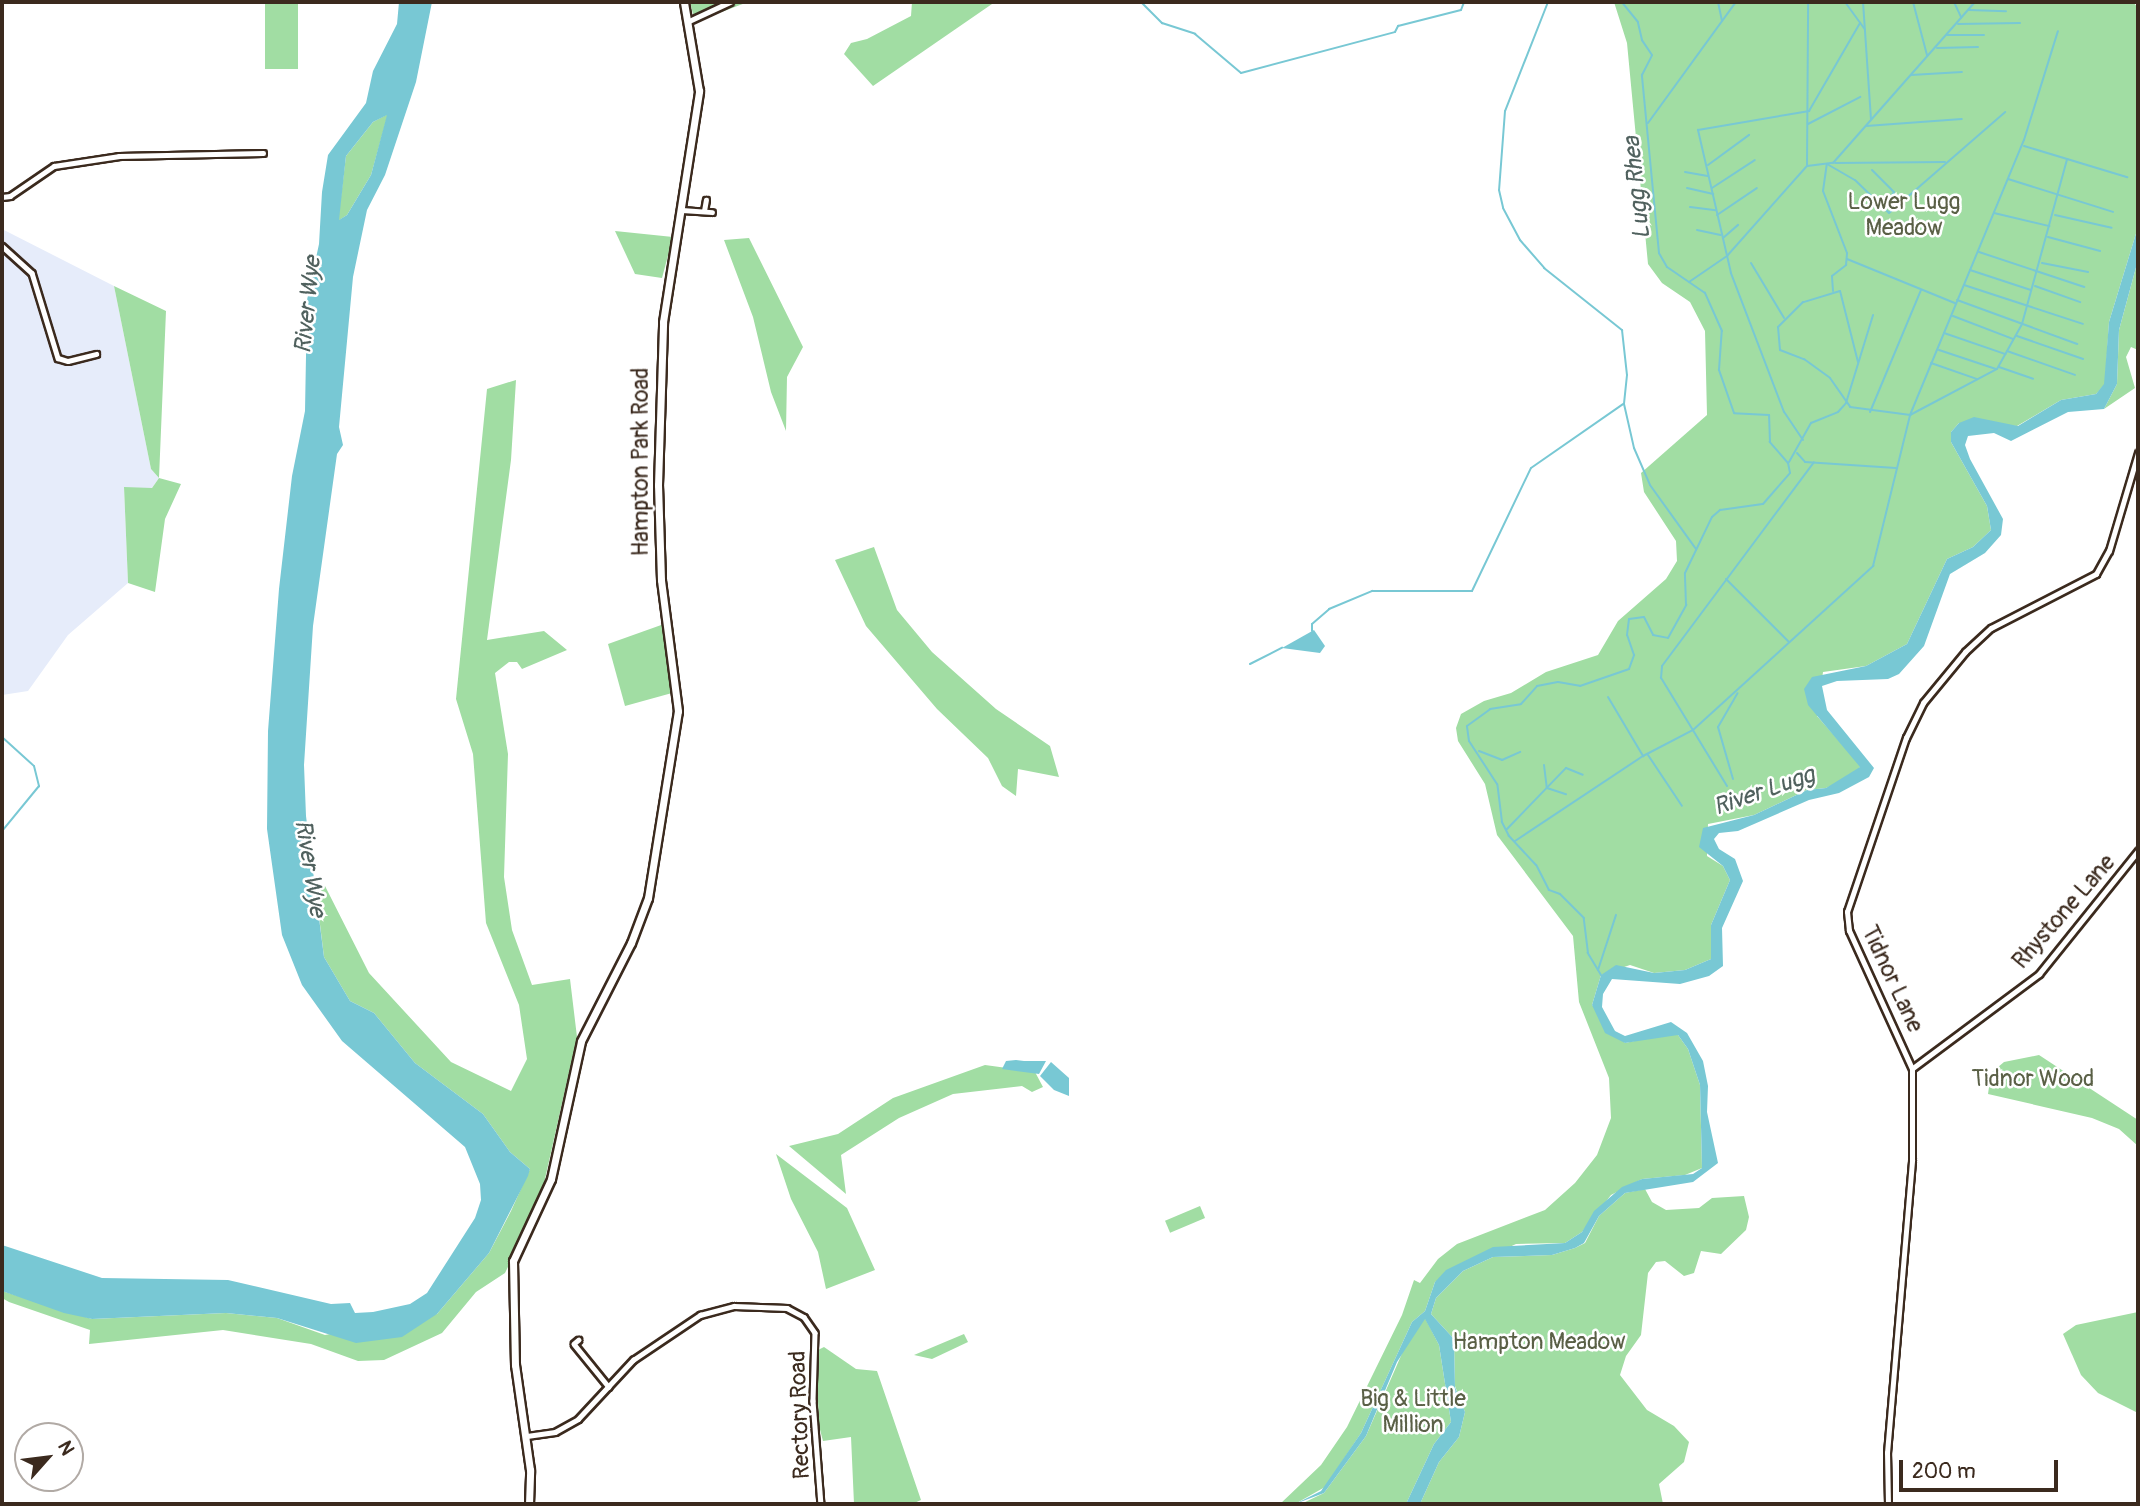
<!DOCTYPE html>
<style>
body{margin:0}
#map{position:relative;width:2140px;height:1506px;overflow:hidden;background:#fff;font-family:Pangolin,sans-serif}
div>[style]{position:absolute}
.built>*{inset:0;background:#e6ecfa}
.green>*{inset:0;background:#a1dda3;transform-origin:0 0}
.water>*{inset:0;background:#78c8d4}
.stream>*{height:2px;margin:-1px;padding:0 1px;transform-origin:1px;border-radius:1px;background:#78c8d4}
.roads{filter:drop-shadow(2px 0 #3b2a1e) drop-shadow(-2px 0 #3b2a1e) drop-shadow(0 2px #3b2a1e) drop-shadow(0 -2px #3b2a1e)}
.minor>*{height:4.5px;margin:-2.25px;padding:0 2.25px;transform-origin:2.25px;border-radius:2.25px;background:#fff}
.secondary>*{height:7px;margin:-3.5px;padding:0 3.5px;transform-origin:3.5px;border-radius:3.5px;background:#fff}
span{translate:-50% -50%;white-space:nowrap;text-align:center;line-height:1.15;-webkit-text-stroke:5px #fff;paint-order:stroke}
.park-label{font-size:23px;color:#5a6046}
.street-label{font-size:23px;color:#3b2a1e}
.water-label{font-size:24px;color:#50615e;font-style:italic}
.frame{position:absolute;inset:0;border:4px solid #3b2a1e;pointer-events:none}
.north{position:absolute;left:14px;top:1422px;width:70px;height:70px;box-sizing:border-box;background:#fff;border:2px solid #b1aaa5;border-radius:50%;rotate:62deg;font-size:19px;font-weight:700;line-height:28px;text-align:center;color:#3b2a1e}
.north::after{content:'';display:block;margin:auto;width:24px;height:32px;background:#3b2a1e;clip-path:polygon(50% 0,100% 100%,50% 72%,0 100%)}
.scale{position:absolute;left:1899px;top:1460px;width:159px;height:32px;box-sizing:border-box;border:4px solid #3b2a1e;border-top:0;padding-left:9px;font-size:21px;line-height:24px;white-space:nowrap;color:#3b2a1e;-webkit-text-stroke:5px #fff;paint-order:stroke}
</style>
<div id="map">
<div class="built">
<div style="clip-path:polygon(2px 229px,114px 286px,151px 469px,159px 478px,152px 488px,124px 488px,128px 583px,68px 635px,28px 691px,2px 695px)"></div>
</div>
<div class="green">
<div style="left:265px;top:2px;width:33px;height:67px"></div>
<div style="clip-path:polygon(690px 2px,748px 2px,695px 22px)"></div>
<div style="clip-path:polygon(912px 2px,992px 4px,873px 86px,844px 54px,851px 43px,867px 39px,911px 16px)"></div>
<div style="clip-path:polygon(1614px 2px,2133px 2px,2138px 8px,2138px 227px,2109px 322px,2105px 384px,2096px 394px,2061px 400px,2017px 426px,1959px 423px,1951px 432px,1951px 442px,1987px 506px,1991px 530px,1973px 547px,1947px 559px,1907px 644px,1866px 666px,1823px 672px,1817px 716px,1861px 766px,1853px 776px,1826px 788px,1807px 790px,1754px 815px,1708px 824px,1707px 856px,1723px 866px,1730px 880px,1711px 925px,1711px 959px,1685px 970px,1654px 973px,1630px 965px,1601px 975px,1592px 1005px,1625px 1043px,1668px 1034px,1678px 1035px,1688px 1049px,1700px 1085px,1702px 1168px,1685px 1175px,1642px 1179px,1611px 1195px,1582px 1232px,1565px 1243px,1516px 1244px,1435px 1282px,1425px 1311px,1412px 1322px,1361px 1433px,1325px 1487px,1295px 1504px,1280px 1504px,1321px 1465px,1347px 1427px,1402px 1315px,1414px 1280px,1420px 1283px,1438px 1259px,1457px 1244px,1545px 1210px,1575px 1183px,1597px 1155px,1611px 1118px,1609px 1078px,1579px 1002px,1573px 936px,1497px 835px,1485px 784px,1458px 741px,1456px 728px,1461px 714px,1484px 701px,1511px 693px,1546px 672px,1598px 655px,1618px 621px,1666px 579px,1677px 561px,1676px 541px,1644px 492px,1641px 473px,1707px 415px,1705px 331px,1690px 302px,1662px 283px,1648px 264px,1627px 43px)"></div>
<div style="clip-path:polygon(388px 114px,371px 175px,347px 215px,338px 221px,346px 156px,373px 122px)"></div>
<div style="clip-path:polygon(615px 231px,673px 237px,662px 278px,635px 274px)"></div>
<div style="clip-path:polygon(749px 238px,803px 347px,787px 377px,786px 431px,771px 392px,753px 317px,724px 240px)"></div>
<div style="clip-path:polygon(2138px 260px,2138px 350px,2131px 347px,2126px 357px,2135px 388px,2104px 409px,2117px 384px,2119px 330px)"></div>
<div style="clip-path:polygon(114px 286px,166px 311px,159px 478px,181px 484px,165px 519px,155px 592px,128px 583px,124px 487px,152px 488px,159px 478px,151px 469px)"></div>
<div style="clip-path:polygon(516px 380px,511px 460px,487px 640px,544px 631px,567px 650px,522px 669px,517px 662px,509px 662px,495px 673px,508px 754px,504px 877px,512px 930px,532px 985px,570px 979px,577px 1037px,540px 1201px,505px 1273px,476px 1292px,442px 1333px,384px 1360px,358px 1361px,311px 1344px,223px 1330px,89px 1344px,90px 1330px,9px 1302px,2px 1298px,2px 1291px,92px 1319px,226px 1313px,277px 1318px,325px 1335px,437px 1314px,489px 1253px,511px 1211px,530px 1169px,510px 1152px,483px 1114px,415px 1063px,374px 1013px,350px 1001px,324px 957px,316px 892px,325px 886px,369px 973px,451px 1062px,511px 1091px,527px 1059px,519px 1005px,486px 923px,473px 754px,456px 699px,487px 389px)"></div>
<div style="clip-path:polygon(874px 547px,897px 610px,932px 652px,996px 709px,1050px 746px,1059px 777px,1018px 769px,1016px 796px,1002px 786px,988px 758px,937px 709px,866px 626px,835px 560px)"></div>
<div style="clip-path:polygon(664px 624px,672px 693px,625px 706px,608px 644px)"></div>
<div style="clip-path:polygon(2039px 1055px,2138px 1120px,2138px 1146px,2119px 1129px,2092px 1118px,1988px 1094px,1991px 1073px,2004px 1062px)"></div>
<div style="clip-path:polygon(985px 1065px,1035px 1072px,1043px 1087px,1032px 1092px,1022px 1086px,953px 1094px,899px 1118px,841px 1155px,846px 1194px,789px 1146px,838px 1134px,893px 1098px)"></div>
<div style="clip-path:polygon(776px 1154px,847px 1208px,875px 1270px,826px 1289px,818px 1252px,791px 1199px)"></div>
<div style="clip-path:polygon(1645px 1189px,1652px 1202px,1666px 1210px,1699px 1208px,1712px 1198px,1744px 1196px,1749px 1217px,1746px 1230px,1721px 1254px,1701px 1251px,1694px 1273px,1684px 1276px,1665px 1261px,1656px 1262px,1648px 1273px,1641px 1335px,1626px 1356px,1620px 1375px,1647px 1410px,1674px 1426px,1689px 1442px,1684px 1462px,1659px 1484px,1663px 1504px,1420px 1504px,1439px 1462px,1459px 1437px,1465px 1412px,1455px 1386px,1454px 1339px,1431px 1314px,1436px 1298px,1463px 1271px,1493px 1257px,1552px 1255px,1575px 1248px,1585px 1243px,1599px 1216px,1625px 1193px)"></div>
<div style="left:1200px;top:1206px;width:13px;height:38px;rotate:67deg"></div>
<div style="clip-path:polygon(2138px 1312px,2138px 1413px,2098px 1393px,2081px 1375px,2063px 1334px,2076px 1325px)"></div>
<div style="clip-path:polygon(1425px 1318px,1439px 1345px,1451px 1422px,1434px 1444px,1406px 1504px,1301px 1504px,1324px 1493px,1366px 1436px,1407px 1342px)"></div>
<div style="clip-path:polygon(964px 1334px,968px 1342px,932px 1359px,914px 1355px)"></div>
<div style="clip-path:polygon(824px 1347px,856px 1369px,877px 1371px,921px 1500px,912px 1504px,854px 1504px,851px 1437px,823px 1441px,819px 1426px,816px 1351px)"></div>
</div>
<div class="water">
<div style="clip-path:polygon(evenodd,399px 2px,432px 2px,416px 82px,385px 175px,367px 210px,353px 277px,339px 427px,343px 445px,337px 454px,313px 626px,304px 765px,306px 816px,324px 957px,350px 1001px,374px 1013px,415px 1063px,483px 1114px,510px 1152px,530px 1169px,528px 1176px,489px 1253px,437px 1314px,402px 1337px,356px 1343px,277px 1318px,226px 1313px,92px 1319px,64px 1313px,2px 1291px,2px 1245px,102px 1278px,228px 1280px,331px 1304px,350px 1303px,355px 1313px,373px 1312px,410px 1304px,427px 1293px,475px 1218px,481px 1200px,480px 1184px,465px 1147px,342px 1041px,302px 985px,282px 935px,267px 829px,268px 731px,279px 589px,292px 476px,305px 411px,307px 300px,319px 244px,322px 192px,328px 155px,366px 103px,373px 71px,397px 24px,399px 2px,387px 115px,371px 175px,347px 215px,339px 220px,346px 156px,373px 122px,387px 115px)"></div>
<div style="clip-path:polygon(2138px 227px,2138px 260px,2119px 330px,2117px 384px,2104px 409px,2068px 412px,2011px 441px,1994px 433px,1968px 436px,1965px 445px,1970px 459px,2003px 519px,2001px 535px,1985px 553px,1950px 574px,1924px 646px,1899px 674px,1888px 679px,1837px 681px,1822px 686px,1827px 710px,1874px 768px,1869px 777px,1839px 793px,1809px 800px,1738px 831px,1719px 833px,1714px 839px,1719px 849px,1735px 859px,1743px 881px,1722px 928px,1723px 966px,1709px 976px,1680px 984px,1612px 979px,1603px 994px,1602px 1007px,1615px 1031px,1625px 1036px,1671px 1022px,1687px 1033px,1703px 1061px,1708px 1086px,1707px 1112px,1718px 1163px,1693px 1182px,1625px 1193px,1599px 1216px,1584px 1243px,1575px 1248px,1552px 1255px,1493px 1257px,1463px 1271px,1436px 1298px,1431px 1314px,1454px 1339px,1455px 1387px,1465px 1412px,1459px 1437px,1439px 1462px,1420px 1504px,1406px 1504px,1434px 1444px,1451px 1422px,1439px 1345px,1425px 1319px,1397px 1362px,1366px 1436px,1324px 1493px,1295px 1504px,1321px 1491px,1361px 1433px,1412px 1322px,1425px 1311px,1435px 1282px,1446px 1270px,1493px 1247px,1565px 1243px,1582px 1232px,1594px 1211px,1622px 1187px,1642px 1179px,1693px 1174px,1702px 1168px,1700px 1085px,1688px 1049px,1678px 1035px,1625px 1043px,1605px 1033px,1592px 1005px,1601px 975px,1616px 965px,1654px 973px,1685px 970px,1711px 959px,1711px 925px,1730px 880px,1723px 866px,1699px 847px,1703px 828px,1754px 815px,1807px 790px,1826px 788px,1860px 767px,1808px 705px,1804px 689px,1812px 677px,1866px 666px,1907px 644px,1947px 559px,1973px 547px,1991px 530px,1987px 506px,1951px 442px,1951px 432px,1959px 423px,1974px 417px,2018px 426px,2061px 400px,2096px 394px,2104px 384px,2109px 322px)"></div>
<div style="clip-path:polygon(1314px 630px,1325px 646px,1320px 653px,1282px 648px)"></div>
<div style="clip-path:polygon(1016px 1060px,1024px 1061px,1046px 1061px,1039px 1074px,1002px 1069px,1006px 1061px)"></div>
<div style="clip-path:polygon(1051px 1062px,1069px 1078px,1069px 1096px,1054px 1090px,1040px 1076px)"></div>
</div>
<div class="stream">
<div style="left:1141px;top:2px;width:30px;rotate:45deg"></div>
<div style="left:1162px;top:23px;width:35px;rotate:18deg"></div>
<div style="left:1195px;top:34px;width:60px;rotate:40.3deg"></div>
<div style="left:1241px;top:73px;width:159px;rotate:-14.9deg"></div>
<div style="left:1395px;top:32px;width:7px;rotate:-63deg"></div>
<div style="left:1398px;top:26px;width:65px;rotate:-14.3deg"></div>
<div style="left:1461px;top:10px;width:9px;rotate:-69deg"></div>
<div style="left:1548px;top:2px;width:117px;rotate:111.5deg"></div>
<div style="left:1505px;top:111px;width:79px;rotate:94.3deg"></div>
<div style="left:1499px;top:190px;width:18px;rotate:77deg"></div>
<div style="left:1503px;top:208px;width:36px;rotate:62deg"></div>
<div style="left:1520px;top:240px;width:37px;rotate:49deg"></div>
<div style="left:1544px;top:268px;width:100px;rotate:38.5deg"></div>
<div style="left:1622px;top:330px;width:45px;rotate:83.7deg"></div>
<div style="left:1627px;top:375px;width:29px;rotate:96deg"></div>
<div style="left:1624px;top:404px;width:45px;rotate:77.2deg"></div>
<div style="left:1634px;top:448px;width:40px;rotate:66.6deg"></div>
<div style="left:1650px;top:485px;width:79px;rotate:54.3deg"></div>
<div style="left:1718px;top:2px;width:19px;rotate:78deg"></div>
<div style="left:1845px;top:2px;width:34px;rotate:54deg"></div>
<div style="left:1863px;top:2px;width:117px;rotate:86.1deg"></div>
<div style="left:1913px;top:2px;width:55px;rotate:75.2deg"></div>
<div style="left:1954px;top:2px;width:17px;rotate:65deg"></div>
<div style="left:1969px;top:10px;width:37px;rotate:2deg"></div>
<div style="left:1958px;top:24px;width:62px;rotate:-0.9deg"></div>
<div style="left:1947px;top:35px;width:37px"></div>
<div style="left:1937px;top:48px;width:41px;rotate:-1.4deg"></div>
<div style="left:1911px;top:75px;width:51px;rotate:-3.4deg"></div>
<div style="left:1648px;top:123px;width:150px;rotate:-54deg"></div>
<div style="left:1808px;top:124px;width:59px;rotate:-27.4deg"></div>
<div style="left:1866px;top:126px;width:96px;rotate:-4.2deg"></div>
<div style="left:2024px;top:146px;width:108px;rotate:16.8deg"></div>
<div style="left:1835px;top:163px;width:110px;rotate:-0.5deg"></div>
<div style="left:1708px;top:165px;width:51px;rotate:-36.2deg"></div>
<div style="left:1807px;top:165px;width:163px;rotate:-89.6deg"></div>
<div style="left:1872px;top:170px;width:31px;rotate:45deg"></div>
<div style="left:1894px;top:192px;width:19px;rotate:122deg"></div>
<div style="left:1685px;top:172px;width:23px;rotate:10deg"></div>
<div style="left:2008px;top:179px;width:110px;rotate:17.4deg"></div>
<div style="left:1687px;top:188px;width:27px;rotate:13deg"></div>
<div style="left:1712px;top:188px;width:51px;rotate:-33.1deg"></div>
<div style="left:1690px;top:207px;width:26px;rotate:7deg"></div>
<div style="left:1994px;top:213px;width:57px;rotate:13.3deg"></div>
<div style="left:1717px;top:215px;width:48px;rotate:-34deg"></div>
<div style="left:2055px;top:215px;width:58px;rotate:12.8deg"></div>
<div style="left:1697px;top:230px;width:24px;rotate:12deg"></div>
<div style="left:2048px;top:237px;width:54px;rotate:15.1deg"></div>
<div style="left:1723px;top:238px;width:20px;rotate:-41deg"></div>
<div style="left:1979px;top:252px;width:111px;rotate:18.4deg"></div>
<div style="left:1847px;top:259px;width:117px;rotate:22.2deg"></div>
<div style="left:1751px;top:263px;width:64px;rotate:59deg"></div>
<div style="left:2042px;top:263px;width:47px;rotate:11.1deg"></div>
<div style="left:1970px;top:270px;width:64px;rotate:18.2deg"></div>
<div style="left:1689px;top:282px;width:46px;rotate:-34.4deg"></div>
<div style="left:1727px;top:256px;width:120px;rotate:-48.4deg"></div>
<div style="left:1807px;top:166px;width:26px;rotate:-7deg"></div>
<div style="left:1833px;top:163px;width:215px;rotate:-48.6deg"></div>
<div style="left:1964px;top:285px;width:125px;rotate:18.1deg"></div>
<div style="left:2035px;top:286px;width:48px;rotate:19.6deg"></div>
<div style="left:1833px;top:291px;width:15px;rotate:-94deg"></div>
<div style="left:1832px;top:276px;width:18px;rotate:-38deg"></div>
<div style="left:1846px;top:265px;width:12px;rotate:-85deg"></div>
<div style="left:1847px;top:253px;width:66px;rotate:-111.2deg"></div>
<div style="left:1823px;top:191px;width:27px;rotate:-82deg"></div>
<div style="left:1827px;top:164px;width:32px;rotate:30deg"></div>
<div style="left:1855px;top:180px;width:47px;rotate:44.1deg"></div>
<div style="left:1889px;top:213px;width:154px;rotate:-41deg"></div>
<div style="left:1957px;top:300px;width:128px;rotate:20.1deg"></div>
<div style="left:1953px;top:316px;width:64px;rotate:21deg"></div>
<div style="left:1944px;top:333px;width:65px;rotate:19deg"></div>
<div style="left:2017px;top:336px;width:70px;rotate:19.2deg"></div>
<div style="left:1939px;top:350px;width:60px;rotate:18.4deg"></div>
<div style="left:2007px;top:351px;width:72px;rotate:19.4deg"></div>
<div style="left:1858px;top:362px;width:73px;rotate:-104.2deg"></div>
<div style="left:1840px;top:291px;width:39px;rotate:163deg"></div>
<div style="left:1803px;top:302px;width:35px;rotate:135deg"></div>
<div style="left:1778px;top:327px;width:23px;rotate:85deg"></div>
<div style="left:1780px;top:350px;width:26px;rotate:21deg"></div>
<div style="left:1804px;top:359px;width:32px;rotate:36deg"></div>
<div style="left:1830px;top:378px;width:35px;rotate:55deg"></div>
<div style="left:1850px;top:407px;width:61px;rotate:7.6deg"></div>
<div style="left:1910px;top:415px;width:298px;rotate:-67.5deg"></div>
<div style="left:2024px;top:140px;width:114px;rotate:-72.7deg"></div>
<div style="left:1931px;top:363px;width:49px;rotate:19.2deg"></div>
<div style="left:1999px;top:367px;width:36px;rotate:19deg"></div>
<div style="left:1870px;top:412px;width:132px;rotate:-67.3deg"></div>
<div style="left:1803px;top:440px;width:34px;rotate:-124deg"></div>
<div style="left:1784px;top:412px;width:149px;rotate:-110.9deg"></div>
<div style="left:1731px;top:273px;width:147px;rotate:-103deg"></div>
<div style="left:1698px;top:130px;width:113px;rotate:-9.7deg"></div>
<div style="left:1809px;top:111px;width:102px;rotate:-59.9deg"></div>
<div style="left:1797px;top:453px;width:12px;rotate:48deg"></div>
<div style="left:1805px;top:462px;width:91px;rotate:3.8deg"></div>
<div style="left:1789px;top:462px;width:45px;rotate:-60.6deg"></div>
<div style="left:1811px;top:423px;width:29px;rotate:-22deg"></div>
<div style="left:1838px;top:412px;width:12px;rotate:-48deg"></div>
<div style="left:1846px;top:403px;width:92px;rotate:-72.9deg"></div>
<div style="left:1726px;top:579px;width:89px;rotate:45deg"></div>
<div style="left:1312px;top:631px;width:7px;rotate:-90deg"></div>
<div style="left:1312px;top:624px;width:23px;rotate:-41deg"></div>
<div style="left:1329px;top:609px;width:47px;rotate:-22.7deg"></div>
<div style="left:1372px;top:591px;width:100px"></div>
<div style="left:1472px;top:591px;width:136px;rotate:-64.4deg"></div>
<div style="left:1531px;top:468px;width:112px;rotate:-34.8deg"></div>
<div style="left:1250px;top:664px;width:36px;rotate:-27deg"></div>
<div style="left:1608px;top:697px;width:69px;rotate:59.3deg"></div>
<div style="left:2px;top:737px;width:43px;rotate:42.2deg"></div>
<div style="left:34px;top:766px;width:21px;rotate:76deg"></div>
<div style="left:39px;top:786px;width:58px;rotate:129.4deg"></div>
<div style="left:1479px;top:751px;width:25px;rotate:21deg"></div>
<div style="left:1502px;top:760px;width:20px;rotate:-24deg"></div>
<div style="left:1648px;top:755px;width:61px;rotate:56.3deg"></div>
<div style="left:1544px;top:765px;width:23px;rotate:83deg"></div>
<div style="left:1547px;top:788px;width:20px;rotate:18deg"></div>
<div style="left:1733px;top:779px;width:54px;rotate:-106.1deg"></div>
<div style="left:1718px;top:727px;width:39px;rotate:-60deg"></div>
<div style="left:1727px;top:786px;width:127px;rotate:-121.4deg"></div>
<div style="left:1661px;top:678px;width:12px;rotate:-85deg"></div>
<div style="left:1662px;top:666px;width:254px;rotate:-53.3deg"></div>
<div style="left:1507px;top:829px;width:85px;rotate:-46deg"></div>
<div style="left:1566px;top:768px;width:18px;rotate:22deg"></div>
<div style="left:1515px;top:841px;width:154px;rotate:-33.6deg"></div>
<div style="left:1643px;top:756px;width:56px;rotate:-27.5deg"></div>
<div style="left:1693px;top:730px;width:244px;rotate:-42.3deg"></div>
<div style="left:1873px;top:566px;width:155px;rotate:-76.2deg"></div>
<div style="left:1910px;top:415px;width:98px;rotate:-27.9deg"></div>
<div style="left:1997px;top:369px;width:51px;rotate:-60.9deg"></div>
<div style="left:2022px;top:324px;width:171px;rotate:-74.7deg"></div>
<div style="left:1598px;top:970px;width:58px;rotate:-71.9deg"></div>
<div style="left:1601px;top:975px;width:26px;rotate:-121deg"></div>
<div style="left:1588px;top:953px;width:35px;rotate:-97deg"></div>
<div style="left:1584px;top:918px;width:34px;rotate:-135deg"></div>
<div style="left:1560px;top:894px;width:12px;rotate:-160deg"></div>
<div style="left:1549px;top:890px;width:28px;rotate:-117deg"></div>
<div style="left:1536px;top:865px;width:40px;rotate:-133deg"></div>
<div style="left:1509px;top:836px;width:16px;rotate:-117deg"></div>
<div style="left:1502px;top:822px;width:38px;rotate:-97deg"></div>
<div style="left:1497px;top:784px;width:51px;rotate:-123.1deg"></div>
<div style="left:1469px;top:741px;width:15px;rotate:-98deg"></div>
<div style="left:1467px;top:726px;width:29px;rotate:-36deg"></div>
<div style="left:1490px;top:709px;width:31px;rotate:-9deg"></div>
<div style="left:1521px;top:704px;width:24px;rotate:-48deg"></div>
<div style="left:1537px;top:686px;width:21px;rotate:-11deg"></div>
<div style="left:1558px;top:682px;width:22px;rotate:10deg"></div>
<div style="left:1580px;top:686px;width:52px;rotate:-19.1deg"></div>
<div style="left:1629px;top:669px;width:15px;rotate:-70deg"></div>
<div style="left:1634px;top:655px;width:21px;rotate:-109deg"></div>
<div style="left:1627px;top:635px;width:16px;rotate:-83deg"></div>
<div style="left:1629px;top:619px;width:15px;rotate:-8deg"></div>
<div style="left:1644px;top:617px;width:20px;rotate:63deg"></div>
<div style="left:1653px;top:635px;width:15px;rotate:11deg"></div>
<div style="left:1668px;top:638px;width:38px;rotate:-61deg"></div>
<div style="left:1686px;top:605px;width:32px;rotate:-92deg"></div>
<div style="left:1685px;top:573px;width:62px;rotate:-64.3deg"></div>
<div style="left:1712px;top:517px;width:11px;rotate:-41deg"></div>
<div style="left:1720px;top:510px;width:43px;rotate:-7.9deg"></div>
<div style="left:1763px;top:504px;width:41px;rotate:-48.9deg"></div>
<div style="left:1790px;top:473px;width:10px;rotate:-101deg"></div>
<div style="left:1788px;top:463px;width:28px;rotate:-131deg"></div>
<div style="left:1770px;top:442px;width:27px;rotate:-92deg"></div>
<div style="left:1769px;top:415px;width:35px;rotate:-177deg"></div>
<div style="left:1734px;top:413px;width:46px;rotate:-109.2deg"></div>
<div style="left:1719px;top:370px;width:39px;rotate:-86deg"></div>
<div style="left:1722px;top:331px;width:42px;rotate:-114.1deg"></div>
<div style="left:1705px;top:293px;width:46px;rotate:-145.6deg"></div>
<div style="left:1667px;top:267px;width:16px;rotate:-120deg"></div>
<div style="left:1659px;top:253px;width:179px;rotate:-95.5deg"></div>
<div style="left:1642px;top:75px;width:22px;rotate:-63deg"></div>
<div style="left:1652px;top:55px;width:18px;rotate:-124deg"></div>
<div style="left:1642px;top:40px;width:18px;rotate:-103deg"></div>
<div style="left:1638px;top:22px;width:26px;rotate:-129deg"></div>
</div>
<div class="roads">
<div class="minor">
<div style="left:689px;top:21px;width:45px;rotate:-24.9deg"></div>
<div style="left:2px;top:197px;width:8px;rotate:-7deg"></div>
<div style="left:10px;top:196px;width:53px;rotate:-34.3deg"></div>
<div style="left:54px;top:166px;width:66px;rotate:-8.7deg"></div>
<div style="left:119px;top:156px;width:144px;rotate:-1.2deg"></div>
<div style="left:682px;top:210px;width:30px;rotate:4deg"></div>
<div style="left:704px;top:211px;width:11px;rotate:-80deg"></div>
<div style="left:2px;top:246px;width:40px;rotate:42deg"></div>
<div style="left:32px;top:273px;width:89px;rotate:73deg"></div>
<div style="left:58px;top:358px;width:10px;rotate:17deg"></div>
<div style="left:68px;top:361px;width:29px;rotate:-14deg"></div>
<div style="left:1913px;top:1068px;width:157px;rotate:-36.7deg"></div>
<div style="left:2039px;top:974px;width:158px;rotate:-51.2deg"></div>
<div style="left:579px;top:1340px;width:6px;rotate:141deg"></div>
<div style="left:574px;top:1344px;width:55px;rotate:50.9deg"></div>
<div style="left:527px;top:1436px;width:28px;rotate:-8deg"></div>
<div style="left:555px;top:1432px;width:26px;rotate:-29deg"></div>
<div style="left:578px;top:1419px;width:81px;rotate:-47deg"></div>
<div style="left:633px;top:1360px;width:81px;rotate:-33.9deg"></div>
<div style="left:700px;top:1315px;width:35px;rotate:-15deg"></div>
<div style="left:734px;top:1306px;width:53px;rotate:2.2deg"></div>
<div style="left:787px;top:1308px;width:19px;rotate:28deg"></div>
<div style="left:804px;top:1317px;width:19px;rotate:55deg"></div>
<div style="left:815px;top:1333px;width:68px;rotate:91.7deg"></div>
<div style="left:813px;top:1401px;width:103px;rotate:85.6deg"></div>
<div style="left:1888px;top:1504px;width:51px;rotate:-91.1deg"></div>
<div style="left:1887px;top:1453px;width:294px;rotate:-85.1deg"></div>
<div style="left:1912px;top:1160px;width:91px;rotate:-90deg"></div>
<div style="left:1912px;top:1069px;width:152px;rotate:-114.5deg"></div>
<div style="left:1849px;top:931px;width:19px;rotate:-96deg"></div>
<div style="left:1847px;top:912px;width:184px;rotate:-71.3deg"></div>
<div style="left:1906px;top:738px;width:39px;rotate:-64deg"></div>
<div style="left:1923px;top:703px;width:66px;rotate:-50.5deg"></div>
<div style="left:1965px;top:652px;width:35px;rotate:-43deg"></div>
<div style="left:1991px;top:628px;width:118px;rotate:-27.2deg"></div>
<div style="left:2096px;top:574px;width:26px;rotate:-61deg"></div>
<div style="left:2109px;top:551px;width:102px;rotate:-73.5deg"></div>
</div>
<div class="secondary">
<div style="left:529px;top:1504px;width:34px;rotate:-88deg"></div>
<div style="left:530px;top:1470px;width:106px;rotate:-98.1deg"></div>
<div style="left:515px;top:1365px;width:104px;rotate:-91.1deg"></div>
<div style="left:513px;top:1261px;width:90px;rotate:-65.1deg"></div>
<div style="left:551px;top:1179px;width:141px;rotate:-77.7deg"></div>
<div style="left:581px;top:1041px;width:110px;rotate:-63deg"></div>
<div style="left:631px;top:943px;width:48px;rotate:-69.3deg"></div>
<div style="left:648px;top:898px;width:189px;rotate:-80.9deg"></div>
<div style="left:678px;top:711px;width:132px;rotate:-97.4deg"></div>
<div style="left:661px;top:580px;width:95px;rotate:-91.8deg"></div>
<div style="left:658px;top:485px;width:163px;rotate:-88.2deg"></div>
<div style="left:663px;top:322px;width:234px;rotate:-81.1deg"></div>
<div style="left:699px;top:91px;width:90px;rotate:-99.6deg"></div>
</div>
</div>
<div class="park-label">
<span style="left:1904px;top:215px">Lower Lugg<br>Meadow</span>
<span style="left:2033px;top:1079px">Tidnor Wood</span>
<span style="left:1539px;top:1342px">Hampton Meadow</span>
<span style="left:1413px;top:1412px">Big &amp; Little<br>Million</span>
</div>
<div class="street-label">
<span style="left:641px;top:462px;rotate:-90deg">Hampton Park Road</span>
<span style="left:2064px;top:912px;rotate:-49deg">Rhystone Lane</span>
<span style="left:1892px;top:979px;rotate:65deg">Tidnor Lane</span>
<span style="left:800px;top:1415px;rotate:-92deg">Rectory Road</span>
</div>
<div class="water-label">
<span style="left:1637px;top:188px;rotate:-96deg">Lugg Rhea</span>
<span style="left:308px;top:305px;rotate:-84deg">River Wye</span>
<span style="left:1764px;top:791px;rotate:-19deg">River Lugg</span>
<span style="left:310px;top:868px;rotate:81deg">River Wye</span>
</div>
<div class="frame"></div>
<div class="north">N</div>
<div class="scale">200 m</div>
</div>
